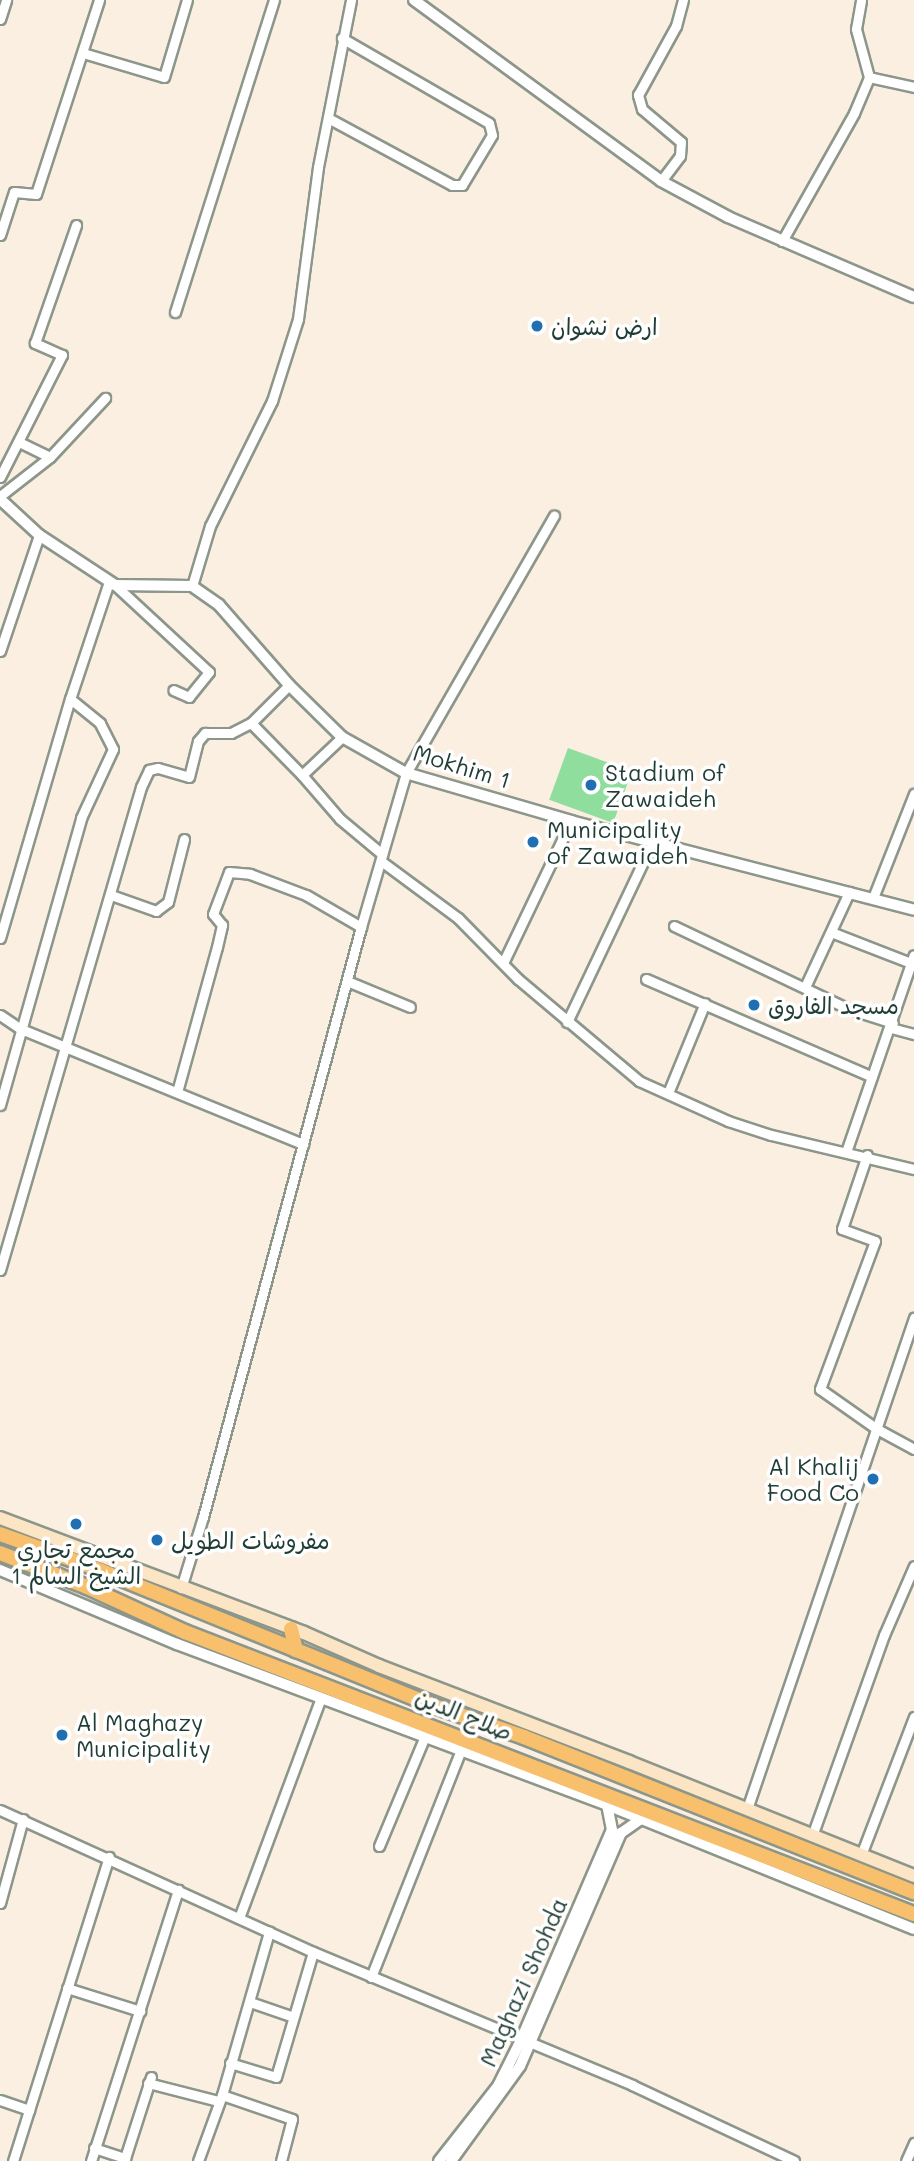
<!DOCTYPE html>
<meta charset="utf-8">
<style>
body{margin:0}
#map{position:relative;width:914px;height:2161px;overflow:hidden;background:#faefe1;font-family:Mali,"Playpen Sans Arabic",sans-serif}
div>[style]{position:absolute}
.green>*{inset:0;background:#90de9d;transform-origin:0 0}
.roads{filter:drop-shadow(2px 0 #8c968a) drop-shadow(-2px 0 #8c968a) drop-shadow(0 2px #8c968a) drop-shadow(0 -2px #8c968a)}
.minor>*{height:9px;margin:-4.5px;padding:0 4.5px;transform-origin:4.5px;border-radius:4.5px;background:#fff}
.tertiary>*{height:10px;margin:-5px;padding:0 5px;transform-origin:5px;border-radius:5px;background:#fff}
.secondary>*{height:12px;margin:-6px;padding:0 6px;transform-origin:6px;border-radius:6px;background:#fce5c4}
.trunk>*{height:14px;margin:-7px;padding:0 7px;transform-origin:7px;border-radius:7px;background:#f8bf6c}
.dots>*{width:19px;height:19px;translate:-50% -50%;box-sizing:border-box;border:4px solid #fff;border-radius:50%}
span{translate:-50% -50%;white-space:nowrap;text-align:center;line-height:1.15;-webkit-text-stroke:7px #fff;paint-order:stroke}
.poi-label{font-size:23px;color:#1f3d34}
.left{translate:0 -50%;text-align:left}
.right{translate:-100% -50%;text-align:right}
.street-label{font-size:23px;color:#1f3d34}
</style>
<div id="map">
<div class="green">
<div style="left:568px;top:748px;width:68px;height:55px;rotate:20deg"></div>
</div>
<div class="roads">
<div class="minor">
<div style="left:0;top:19px;width:20px;rotate:-72deg"></div>
<div style="left:83px;top:53px;width:84px;rotate:16.5deg"></div>
<div style="left:164px;top:77px;width:80px;rotate:-73.4deg"></div>
<div style="left:869px;top:77px;width:46px;rotate:12.5deg"></div>
<div style="left:328px;top:118px;width:141px;rotate:28.4deg"></div>
<div style="left:452px;top:185px;width:10px"></div>
<div style="left:462px;top:185px;width:58px;rotate:-59deg"></div>
<div style="left:492px;top:135px;width:12px;rotate:-104deg"></div>
<div style="left:489px;top:123px;width:170px;rotate:-150deg"></div>
<div style="left:661px;top:181px;width:31px;rotate:-53deg"></div>
<div style="left:680px;top:156px;width:14px;rotate:-86deg"></div>
<div style="left:681px;top:142px;width:51px;rotate:-139.8deg"></div>
<div style="left:642px;top:109px;width:15px;rotate:-106deg"></div>
<div style="left:638px;top:95px;width:79px;rotate:-61.2deg"></div>
<div style="left:676px;top:26px;width:27px;rotate:-75deg"></div>
<div style="left:0;top:235px;width:45px;rotate:-72deg"></div>
<div style="left:14px;top:192px;width:22px;rotate:5deg"></div>
<div style="left:36px;top:194px;width:204px;rotate:-72deg"></div>
<div style="left:782px;top:241px;width:147px;rotate:-60.6deg"></div>
<div style="left:854px;top:113px;width:39px;rotate:-67deg"></div>
<div style="left:869px;top:77px;width:50px;rotate:-105.2deg"></div>
<div style="left:856px;top:29px;width:29px;rotate:-80deg"></div>
<div style="left:175px;top:312px;width:327px;rotate:-72.4deg"></div>
<div style="left:19px;top:442px;width:34px;rotate:26deg"></div>
<div style="left:0;top:477px;width:137px;rotate:-63.1deg"></div>
<div style="left:62px;top:355px;width:30px;rotate:-156deg"></div>
<div style="left:35px;top:343px;width:125px;rotate:-70.8deg"></div>
<div style="left:0;top:496px;width:63px;rotate:-38deg"></div>
<div style="left:50px;top:457px;width:81px;rotate:-47deg"></div>
<div style="left:115px;top:585px;width:128px;rotate:42.8deg"></div>
<div style="left:209px;top:672px;width:32px;rotate:129deg"></div>
<div style="left:189px;top:697px;width:17px;rotate:-156deg"></div>
<div style="left:192px;top:586px;width:63px;rotate:-73.3deg"></div>
<div style="left:210px;top:526px;width:140px;rotate:-63.6deg"></div>
<div style="left:272px;top:401px;width:86px;rotate:-72.4deg"></div>
<div style="left:298px;top:319px;width:153px;rotate:-82.5deg"></div>
<div style="left:318px;top:167px;width:170px;rotate:-78.8deg"></div>
<div style="left:0;top:651px;width:122px;rotate:-71.4deg"></div>
<div style="left:251px;top:723px;width:73px;rotate:45.6deg"></div>
<div style="left:302px;top:775px;width:55px;rotate:-43.5deg"></div>
<div style="left:302px;top:775px;width:58px;rotate:49.2deg"></div>
<div style="left:340px;top:819px;width:55px;rotate:39.8deg"></div>
<div style="left:381px;top:861px;width:96px;rotate:36.5deg"></div>
<div style="left:458px;top:918px;width:86px;rotate:45.5deg"></div>
<div style="left:518px;top:979px;width:158px;rotate:40.1deg"></div>
<div style="left:639px;top:1081px;width:98px;rotate:24.2deg"></div>
<div style="left:728px;top:1121px;width:45px;rotate:18deg"></div>
<div style="left:771px;top:1135px;width:147px;rotate:13.4deg"></div>
<div style="left:111px;top:895px;width:48px;rotate:19.6deg"></div>
<div style="left:156px;top:911px;width:15px;rotate:-37deg"></div>
<div style="left:168px;top:902px;width:65px;rotate:-75.7deg"></div>
<div style="left:873px;top:898px;width:112px;rotate:-68.5deg"></div>
<div style="left:674px;top:926px;width:194px;rotate:25.4deg"></div>
<div style="left:849px;top:1009px;width:46px;rotate:17.7deg"></div>
<div style="left:831px;top:932px;width:86px;rotate:21.2deg"></div>
<div style="left:0;top:938px;width:249px;rotate:-73.7deg"></div>
<div style="left:70px;top:699px;width:123px;rotate:-71.6deg"></div>
<div style="left:503px;top:963px;width:157px;rotate:-64.4deg"></div>
<div style="left:646px;top:979px;width:246px;rotate:23.4deg"></div>
<div style="left:347px;top:981px;width:68px;rotate:22.4deg"></div>
<div style="left:805px;top:987px;width:105px;rotate:-65.1deg"></div>
<div style="left:0;top:1015px;width:25px;rotate:34deg"></div>
<div style="left:21px;top:1029px;width:305px;rotate:22.2deg"></div>
<div style="left:567px;top:1022px;width:198px;rotate:-64.6deg"></div>
<div style="left:891px;top:1028px;width:24px;rotate:15deg"></div>
<div style="left:177px;top:1092px;width:150px;rotate:-74.6deg"></div>
<div style="left:217px;top:947px;width:23px;rotate:-77deg"></div>
<div style="left:222px;top:925px;width:14px;rotate:-129deg"></div>
<div style="left:213px;top:914px;width:45px;rotate:-69.1deg"></div>
<div style="left:229px;top:872px;width:21px;rotate:5deg"></div>
<div style="left:250px;top:874px;width:60px;rotate:20.6deg"></div>
<div style="left:306px;top:895px;width:64px;rotate:30.2deg"></div>
<div style="left:668px;top:1093px;width:97px;rotate:-67.7deg"></div>
<div style="left:0;top:1105px;width:298px;rotate:-74.2deg"></div>
<div style="left:81px;top:818px;width:76px;rotate:-65.1deg"></div>
<div style="left:113px;top:749px;width:29px;rotate:-117deg"></div>
<div style="left:100px;top:723px;width:38px;rotate:-141deg"></div>
<div style="left:846px;top:1152px;width:208px;rotate:-71deg"></div>
<div style="left:867px;top:1155px;width:78px;rotate:108.7deg"></div>
<div style="left:842px;top:1229px;width:35px;rotate:20deg"></div>
<div style="left:875px;top:1241px;width:158px;rotate:110.4deg"></div>
<div style="left:820px;top:1389px;width:70px;rotate:35.1deg"></div>
<div style="left:877px;top:1429px;width:42px;rotate:28.4deg"></div>
<div style="left:0;top:1270px;width:503px;rotate:-73.73deg"></div>
<div style="left:141px;top:787px;width:19px;rotate:-65deg"></div>
<div style="left:149px;top:770px;width:9px;rotate:-13deg"></div>
<div style="left:158px;top:768px;width:32px;rotate:16deg"></div>
<div style="left:189px;top:777px;width:37px;rotate:-76deg"></div>
<div style="left:198px;top:741px;width:11px;rotate:-49deg"></div>
<div style="left:205px;top:733px;width:26px"></div>
<div style="left:231px;top:733px;width:22px;rotate:-27deg"></div>
<div style="left:251px;top:723px;width:54px;rotate:-45deg"></div>
<div style="left:181px;top:1588px;width:74px;rotate:-72.8deg"></div>
<div style="left:203px;top:1517px;width:611px;rotate:-75.01deg"></div>
<div style="left:361px;top:927px;width:160px;rotate:-73.7deg"></div>
<div style="left:406px;top:773px;width:297px;rotate:-60.1deg"></div>
<div style="left:747px;top:1809px;width:519px;rotate:-71.22deg"></div>
<div style="left:0;top:1810px;width:344px;rotate:24.4deg"></div>
<div style="left:313px;top:1952px;width:346px;rotate:22.6deg"></div>
<div style="left:632px;top:2085px;width:179px;rotate:25.1deg"></div>
<div style="left:812px;top:1836px;width:214px;rotate:-70.3deg"></div>
<div style="left:884px;top:1635px;width:75px;rotate:-66.5deg"></div>
<div style="left:379px;top:1846px;width:119px;rotate:-67.3deg"></div>
<div style="left:861px;top:1855px;width:148px;rotate:-69deg"></div>
<div style="left:0;top:1903px;width:87px;rotate:-74.7deg"></div>
<div style="left:239px;top:1918px;width:235px;rotate:-69.6deg"></div>
<div style="left:371px;top:1977px;width:244px;rotate:-68.4deg"></div>
<div style="left:67px;top:1988px;width:77px;rotate:17.5deg"></div>
<div style="left:250px;top:2002px;width:43px;rotate:18.9deg"></div>
<div style="left:230px;top:2063px;width:48px;rotate:16.9deg"></div>
<div style="left:276px;top:2077px;width:130px;rotate:-73.5deg"></div>
<div style="left:148px;top:2083px;width:72px;rotate:14.4deg"></div>
<div style="left:222px;top:2095px;width:74px;rotate:18.9deg"></div>
<div style="left:292px;top:2119px;width:43px;rotate:104.7deg"></div>
<div style="left:0;top:2100px;width:31px;rotate:19deg"></div>
<div style="left:94px;top:2148px;width:33px;rotate:18deg"></div>
<div style="left:125px;top:2158px;width:85px;rotate:-72.2deg"></div>
<div style="left:13px;top:2161px;width:319px;rotate:-72.5deg"></div>
<div style="left:91px;top:2161px;width:285px;rotate:-72.2deg"></div>
<div style="left:198px;top:2161px;width:70px;rotate:-70deg"></div>
<div style="left:222px;top:2095px;width:170px;rotate:-73.9deg"></div>
<div style="left:906px;top:2161px;width:20px;rotate:-66deg"></div>
</div>
<div class="tertiary">
<div style="left:414px;top:0;width:306px;rotate:36.2deg"></div>
<div style="left:661px;top:181px;width:76px;rotate:28.2deg"></div>
<div style="left:728px;top:217px;width:202px;rotate:23.3deg"></div>
<div style="left:0;top:499px;width:53px;rotate:42.7deg"></div>
<div style="left:39px;top:535px;width:91px;rotate:33.3deg"></div>
<div style="left:115px;top:585px;width:77px;rotate:0.7deg"></div>
<div style="left:192px;top:586px;width:33px;rotate:35deg"></div>
<div style="left:219px;top:605px;width:106px;rotate:48.8deg"></div>
<div style="left:289px;top:685px;width:74px;rotate:44.5deg"></div>
<div style="left:342px;top:737px;width:73px;rotate:29.4deg"></div>
<div style="left:406px;top:773px;width:172px;rotate:16.2deg"></div>
<div style="left:571px;top:821px;width:354px;rotate:14.5deg"></div>
<div style="left:0;top:1570px;width:192px;rotate:22.7deg"></div>
<div style="left:177px;top:1644px;width:459px;rotate:20.5deg"></div>
<div style="left:607px;top:1805px;width:331px;rotate:22deg"></div>
<div style="left:439px;top:2161px;width:95px;rotate:-51.8deg"></div>
<div style="left:498px;top:2086px;width:51px;rotate:-63.4deg"></div>
<div style="left:521px;top:2040px;width:229px;rotate:-66.6deg"></div>
<div style="left:612px;top:1830px;width:25px;rotate:-101deg"></div>
<div style="left:451px;top:2161px;width:117px;rotate:-54deg"></div>
<div style="left:520px;top:2066px;width:254px;rotate:-66.6deg"></div>
<div style="left:621px;top:1833px;width:24px;rotate:-35deg"></div>
</div>
<div class="secondary">
<div style="left:0;top:1518px;width:325px;rotate:20.7deg"></div>
<div style="left:304px;top:1633px;width:82px;rotate:23.7deg"></div>
<div style="left:379px;top:1666px;width:268px;rotate:21deg"></div>
<div style="left:629px;top:1762px;width:307px;rotate:21.8deg"></div>
</div>
<div class="trunk">
<div style="left:0;top:1534px;width:92px;rotate:19.6deg"></div>
<div style="left:87px;top:1565px;width:371px;rotate:22.1deg"></div>
<div style="left:431px;top:1705px;width:98px;rotate:19deg"></div>
<div style="left:524px;top:1737px;width:420px;rotate:21.7deg"></div>
<div style="left:0;top:1553px;width:93px;rotate:21.3deg"></div>
<div style="left:87px;top:1587px;width:108px;rotate:24.7deg"></div>
<div style="left:185px;top:1632px;width:782px;rotate:21.15deg"></div>
<div style="left:291px;top:1629px;width:22px;rotate:77deg"></div>
</div>
</div>
<div class="dots">
<div style="left:537px;top:326px;background:#1f6fb2"></div>
<div style="left:591px;top:785px;background:#1f6fb2"></div>
<div style="left:533px;top:842px;background:#1f6fb2"></div>
<div style="left:754px;top:1005px;background:#1f6fb2"></div>
<div style="left:873px;top:1479px;background:#1f6fb2"></div>
<div style="left:76px;top:1524px;background:#1f6fb2"></div>
<div style="left:157px;top:1540px;background:#1f6fb2"></div>
<div style="left:62px;top:1735px;background:#1f6fb2"></div>
</div>
<div class="poi-label">
<span class="left" style="left:551px;top:326px">ارض نشوان</span>
<span class="left" style="left:605px;top:785px">Stadium of<br>Zawaideh</span>
<span class="left" style="left:547px;top:842px">Municipality<br>of Zawaideh</span>
<span class="left" style="left:768px;top:1005px">مسجد الفاروق</span>
<span class="right" style="left:859px;top:1479px">Al Khalij<br>Food Co</span>
<span class="left" style="left:171px;top:1540px">مفروشات الطويل</span>
<span style="left:76px;top:1562px">مجمع تجاري<br>الشيخ السالم 1</span>
<span class="left" style="left:76px;top:1735px">Al Maghazy<br>Municipality</span>
</div>
<div class="street-label">
<span style="left:462px;top:766px;rotate:17deg">Mokhim 1</span>
<span style="left:464px;top:1714px;rotate:22deg">صلاح الدين</span>
<span style="left:523px;top:1982px;rotate:-66deg">Maghazi Shohda</span>
</div>
</div>
